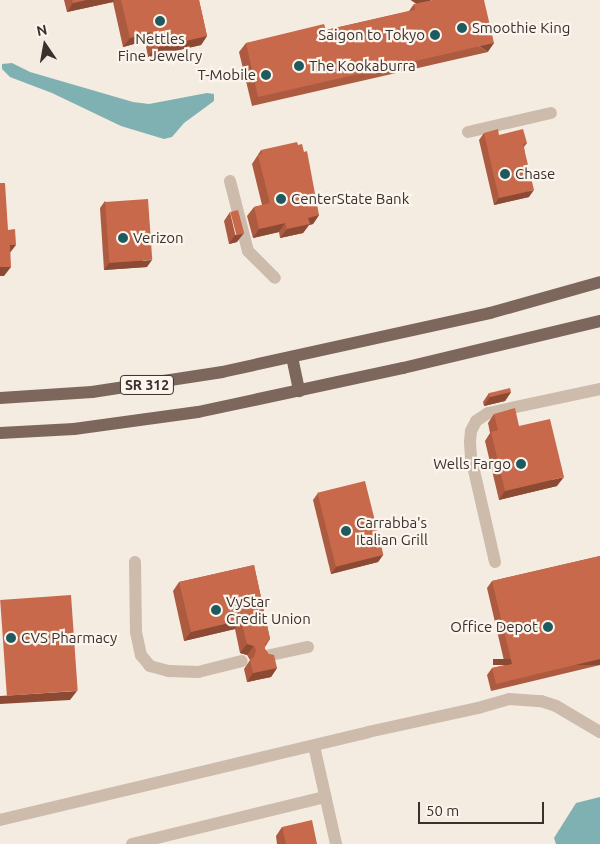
<!DOCTYPE html>
<style>
body{margin:0}
#map{position:relative;width:600px;height:844px;overflow:hidden;background:#f4ebe1;font-family:Ubuntu,sans-serif}
div>[style]{position:absolute}
.water>*{inset:0;background:#7fb0b2}
.minor>*{height:12px;margin:-6px;padding:0 6px;transform-origin:6px;border-radius:6px;background:#cdbbac}
.major>*{height:12px;margin:-6px;padding:0 6px;transform-origin:6px;border-radius:6px;background:#7d675c}
.wall>*{inset:0;background:#ac5a40}
.shaded-wall>*{inset:0;background:#8c4a34;transform-origin:0 0}
.building>*{inset:0;background:#c8694b;transform-origin:0 0}
.dots>*{width:14px;height:14px;translate:-50% -50%;box-sizing:border-box;border:2px solid #fbf5ee;border-radius:50%}
span{translate:-50% -50%;white-space:nowrap;text-align:center;line-height:1.15;-webkit-text-stroke:4.5px #fbf5ee;paint-order:stroke}
.shield-label span{padding:1px 4px;background:#fbf5ee;border:1px solid;border-radius:4px;-webkit-text-stroke-width:0}
.shield-label{font-size:14px;color:#3b302b;font-weight:700}
.poi-label{font-size:15px;color:#3b302b}
.left{translate:0 -50%;text-align:left}
.right{translate:-100% -50%;text-align:right}
.north{position:absolute;left:20px;top:20px;width:50px;height:50px;-webkit-text-stroke:4px #fbf5ee;paint-order:stroke;rotate:348deg;font-size:14px;font-weight:700;line-height:20px;text-align:center;color:#3b302b}
.north::after{content:'';display:block;margin:auto;width:18px;height:22px;background:#3b302b;clip-path:polygon(50% 0,100% 100%,50% 72%,0 100%)}
.scale{position:absolute;left:418px;top:802px;width:126px;height:22px;box-sizing:border-box;border:2px solid #3b302b;border-top:0;padding-left:6px;font-size:15px;line-height:18px;white-space:nowrap;color:#3b302b;-webkit-text-stroke:4px #fbf5ee;paint-order:stroke}
</style>
<div id="map">
<div class="water">
<div style="clip-path:polygon(12px 63px,30px 72px,133px 102px,149px 104px,207px 93px,214px 94px,214px 101px,184px 123px,172px 137px,164px 139px,121px 126px,52px 93px,10px 77px,2px 69px,2px 64px)"></div>
<div style="clip-path:polygon(600px 797px,600px 844px,556px 844px,554px 838px,576px 803px)"></div>
</div>
<div class="minor">
<div style="left:468px;top:132px;width:85px;rotate:-12.9deg"></div>
<div style="left:230px;top:181px;width:72px;rotate:75.6deg"></div>
<div style="left:248px;top:251px;width:38px;rotate:45deg"></div>
<div style="left:135px;top:562px;width:70px;rotate:89.2deg"></div>
<div style="left:136px;top:632px;width:24px;rotate:78deg"></div>
<div style="left:141px;top:655px;width:14px;rotate:51deg"></div>
<div style="left:150px;top:666px;width:20px;rotate:15deg"></div>
<div style="left:169px;top:671px;width:29px;rotate:2deg"></div>
<div style="left:198px;top:672px;width:45px;rotate:-14deg"></div>
<div style="left:495px;top:562px;width:108px;rotate:-102.9deg"></div>
<div style="left:471px;top:457px;width:15px;rotate:-94deg"></div>
<div style="left:470px;top:442px;width:11px;rotate:-85deg"></div>
<div style="left:471px;top:431px;width:11px;rotate:-63deg"></div>
<div style="left:476px;top:421px;width:14px;rotate:-34deg"></div>
<div style="left:488px;top:413px;width:115px;rotate:-12.1deg"></div>
<div style="left:266px;top:656px;width:43px;rotate:-12.1deg"></div>
<div style="left:314px;top:746px;width:100px;rotate:77.3deg"></div>
<div style="left:0;top:820px;width:378px;rotate:-13.4deg"></div>
<div style="left:368px;top:732px;width:113px;rotate:-12.3deg"></div>
<div style="left:478px;top:708px;width:32px;rotate:-16deg"></div>
<div style="left:509px;top:699px;width:32px;rotate:4deg"></div>
<div style="left:541px;top:701px;width:16px;rotate:18deg"></div>
<div style="left:556px;top:706px;width:51px;rotate:30.6deg"></div>
<div style="left:132px;top:844px;width:199px;rotate:-13.7deg"></div>
</div>
<div class="major">
<div style="left:292px;top:357px;width:35px;rotate:78deg"></div>
<div style="left:0;top:398px;width:92px;rotate:-3.7deg"></div>
<div style="left:92px;top:392px;width:132px;rotate:-8.7deg"></div>
<div style="left:222px;top:372px;width:274px;rotate:-12.4deg"></div>
<div style="left:490px;top:313px;width:114px;rotate:-15.7deg"></div>
<div style="left:0;top:433px;width:74px;rotate:-3.1deg"></div>
<div style="left:74px;top:429px;width:125px;rotate:-7.8deg"></div>
<div style="left:198px;top:412px;width:210px;rotate:-12.1deg"></div>
<div style="left:403px;top:368px;width:203px;rotate:-13.4deg"></div>
</div>
<div class="wall">
<div style="clip-path:polygon(64px 0,199px 0,207px 36px,201px 45px,148px 57px,145px 41px,123px 47px,113px 2px,67px 12px)"></div>
<div style="clip-path:polygon(414px 4px,488px 52px,252px 106px,239px 52px,246px 43px,326px 30px,409px 11px)"></div>
<div style="clip-path:polygon(484px 133px,499px 135px,527px 143px,524px 147px,529px 197px,494px 205px,479px 140px)"></div>
<div style="clip-path:polygon(261px 150px,319px 215px,313px 224px,309px 225px,303px 233px,280px 238px,279px 232px,253px 238px,247px 216px,254px 207px,262px 205px,252px 164px)"></div>
<div style="clip-path:polygon(105px 201px,147px 267px,104px 270px,100px 208px)"></div>
<div style="clip-path:polygon(230px 212px,237px 242px,229px 244px,224px 221px)"></div>
<div style="clip-path:polygon(511px 392px,505px 401px,484px 406px,483px 402px,489px 393px)"></div>
<div style="clip-path:polygon(494px 414px,519px 426px,557px 486px,499px 500px,485px 441px,490px 433px,488px 423px)"></div>
<div style="clip-path:polygon(318px 493px,383px 555px,378px 562px,331px 574px,313px 500px)"></div>
<div style="clip-path:polygon(600px 556px,600px 665px,491px 691px,487px 675px,492px 668px,505px 665px,487px 588px,492px 581px)"></div>
<div style="clip-path:polygon(254px 565px,270px 639px,265px 647px,265px 649px,277px 668px,271px 677px,247px 682px,244px 669px,250px 660px,247px 655px,240px 653px,235px 629px,184px 641px,173px 591px,179px 582px)"></div>
<div style="clip-path:polygon(282px 827px,317px 844px,277px 844px,276px 836px)"></div>
</div>
<div class="shaded-wall">
<div style="clip-path:polygon(86px 0,114px 0,113px 2px,67px 12px,73px 3px)"></div>
<div style="clip-path:polygon(151px 32px,145px 41px,123px 47px,130px 38px)"></div>
<div style="clip-path:polygon(207px 36px,201px 45px,148px 57px,155px 48px)"></div>
<div style="left:494px;top:43px;width:11px;height:242px;rotate:124deg"></div>
<div style="clip-path:polygon(534px 190px,529px 197px,494px 205px,499px 198px)"></div>
<div style="clip-path:polygon(319px 215px,313px 224px,309px 225px,303px 233px,280px 238px,287px 229px,308px 218px)"></div>
<div style="clip-path:polygon(285px 223px,279px 232px,253px 238px,259px 229px)"></div>
<div style="clip-path:polygon(244px 233px,237px 242px,229px 244px,235px 235px)"></div>
<div style="clip-path:polygon(10px 245px,16px 245px,9px 254px)"></div>
<div style="clip-path:polygon(152px 260px,147px 267px,104px 270px,109px 263px)"></div>
<div style="clip-path:polygon(0 267px,11px 267px,4px 276px,0 276px)"></div>
<div style="clip-path:polygon(511px 392px,505px 401px,484px 406px,490px 397px)"></div>
<div style="clip-path:polygon(564px 477px,557px 486px,499px 500px,505px 491px)"></div>
<div style="clip-path:polygon(383px 555px,378px 562px,331px 574px,336px 567px)"></div>
<div style="clip-path:polygon(241px 620px,235px 629px,184px 641px,191px 632px)"></div>
<div style="clip-path:polygon(247px 644px,254px 646px,247px 655px,240px 653px)"></div>
<div style="left:600px;top:659px;width:6px;height:107px;rotate:90deg"></div>
<div style="clip-path:polygon(277px 668px,271px 677px,247px 682px,253px 673px)"></div>
<div style="clip-path:polygon(77px 691px,70px 700px,0 704px,0 696px)"></div>
</div>
<div class="building">
<div style="clip-path:polygon(72px 0,86px 0,73px 3px)"></div>
<div style="clip-path:polygon(121px 0,199px 0,207px 36px,155px 48px,151px 32px,130px 38px)"></div>
<div style="clip-path:polygon(433px 0,484px 0,494px 43px,258px 97px,246px 43px,324px 24px,326px 30px,415px 10px,414px 4px)"></div>
<div style="clip-path:polygon(498px 129px,499px 135px,523px 129px,527px 143px,523px 144px,534px 190px,499px 198px,484px 133px)"></div>
<div style="clip-path:polygon(297px 142px,298px 145px,302px 144px,304px 152px,307px 151px,319px 215px,308px 218px,310px 224px,287px 229px,285px 223px,259px 229px,254px 207px,270px 203px,258px 155px,262px 154px,261px 150px)"></div>
<div style="clip-path:polygon(0 183px,5px 183px,8px 230px,15px 229px,16px 245px,10px 245px,11px 267px,0 267px)"></div>
<div style="left:148px;top:199px;width:61px;height:43px;rotate:86deg"></div>
<div style="left:238px;top:210px;width:24px;height:8px;rotate:75deg"></div>
<div style="left:510px;top:388px;width:4px;height:22px;rotate:76deg"></div>
<div style="clip-path:polygon(515px 408px,519px 426px,550px 419px,564px 477px,505px 491px,491px 432px,498px 430px,494px 414px)"></div>
<div style="left:365px;top:481px;width:76px;height:49px;rotate:76deg"></div>
<div style="clip-path:polygon(600px 556px,600px 659px,496px 684px,492px 668px,512px 664px,492px 581px)"></div>
<div style="clip-path:polygon(254px 565px,270px 639px,265px 644px,265px 649px,269px 654px,274px 655px,277px 668px,253px 673px,250px 660px,254px 657px,256px 650px,254px 646px,247px 644px,241px 620px,191px 632px,179px 582px)"></div>
<div style="left:71px;top:595px;width:96px;height:71px;rotate:86deg"></div>
<div style="clip-path:polygon(312px 820px,317px 844px,286px 844px,282px 827px)"></div>
</div>
<div class="dots">
<div style="left:160px;top:21px;background:#1f5a5e"></div>
<div style="left:462px;top:28px;background:#1f5a5e"></div>
<div style="left:435px;top:35px;background:#1f5a5e"></div>
<div style="left:299px;top:66px;background:#1f5a5e"></div>
<div style="left:266px;top:75px;background:#1f5a5e"></div>
<div style="left:505px;top:174px;background:#1f5a5e"></div>
<div style="left:281px;top:199px;background:#1f5a5e"></div>
<div style="left:123px;top:238px;background:#1f5a5e"></div>
<div style="left:521px;top:464px;background:#1f5a5e"></div>
<div style="left:346px;top:531px;background:#1f5a5e"></div>
<div style="left:216px;top:610px;background:#1f5a5e"></div>
<div style="left:548px;top:627px;background:#1f5a5e"></div>
<div style="left:11px;top:638px;background:#1f5a5e"></div>
</div>
<div class="shield-label">
<span style="left:147px;top:385px">SR 312</span>
</div>
<div class="poi-label">
<span class="left" style="left:472px;top:28px">Smoothie King</span>
<span class="right" style="left:425px;top:35px">Saigon to Tokyo</span>
<span style="left:160px;top:47px">Nettles<br>Fine Jewelry</span>
<span class="left" style="left:309px;top:66px">The Kookaburra</span>
<span class="right" style="left:256px;top:75px">T-Mobile</span>
<span class="left" style="left:515px;top:174px">Chase</span>
<span class="left" style="left:291px;top:199px">CenterState Bank</span>
<span class="left" style="left:133px;top:238px">Verizon</span>
<span class="right" style="left:511px;top:464px">Wells Fargo</span>
<span class="left" style="left:356px;top:531px">Carrabba's<br>Italian Grill</span>
<span class="left" style="left:226px;top:610px">VyStar<br>Credit Union</span>
<span class="right" style="left:538px;top:627px">Office Depot</span>
<span class="left" style="left:21px;top:638px">CVS Pharmacy</span>
</div>
<div class="north">N</div>
<div class="scale">50 m</div>
</div>
